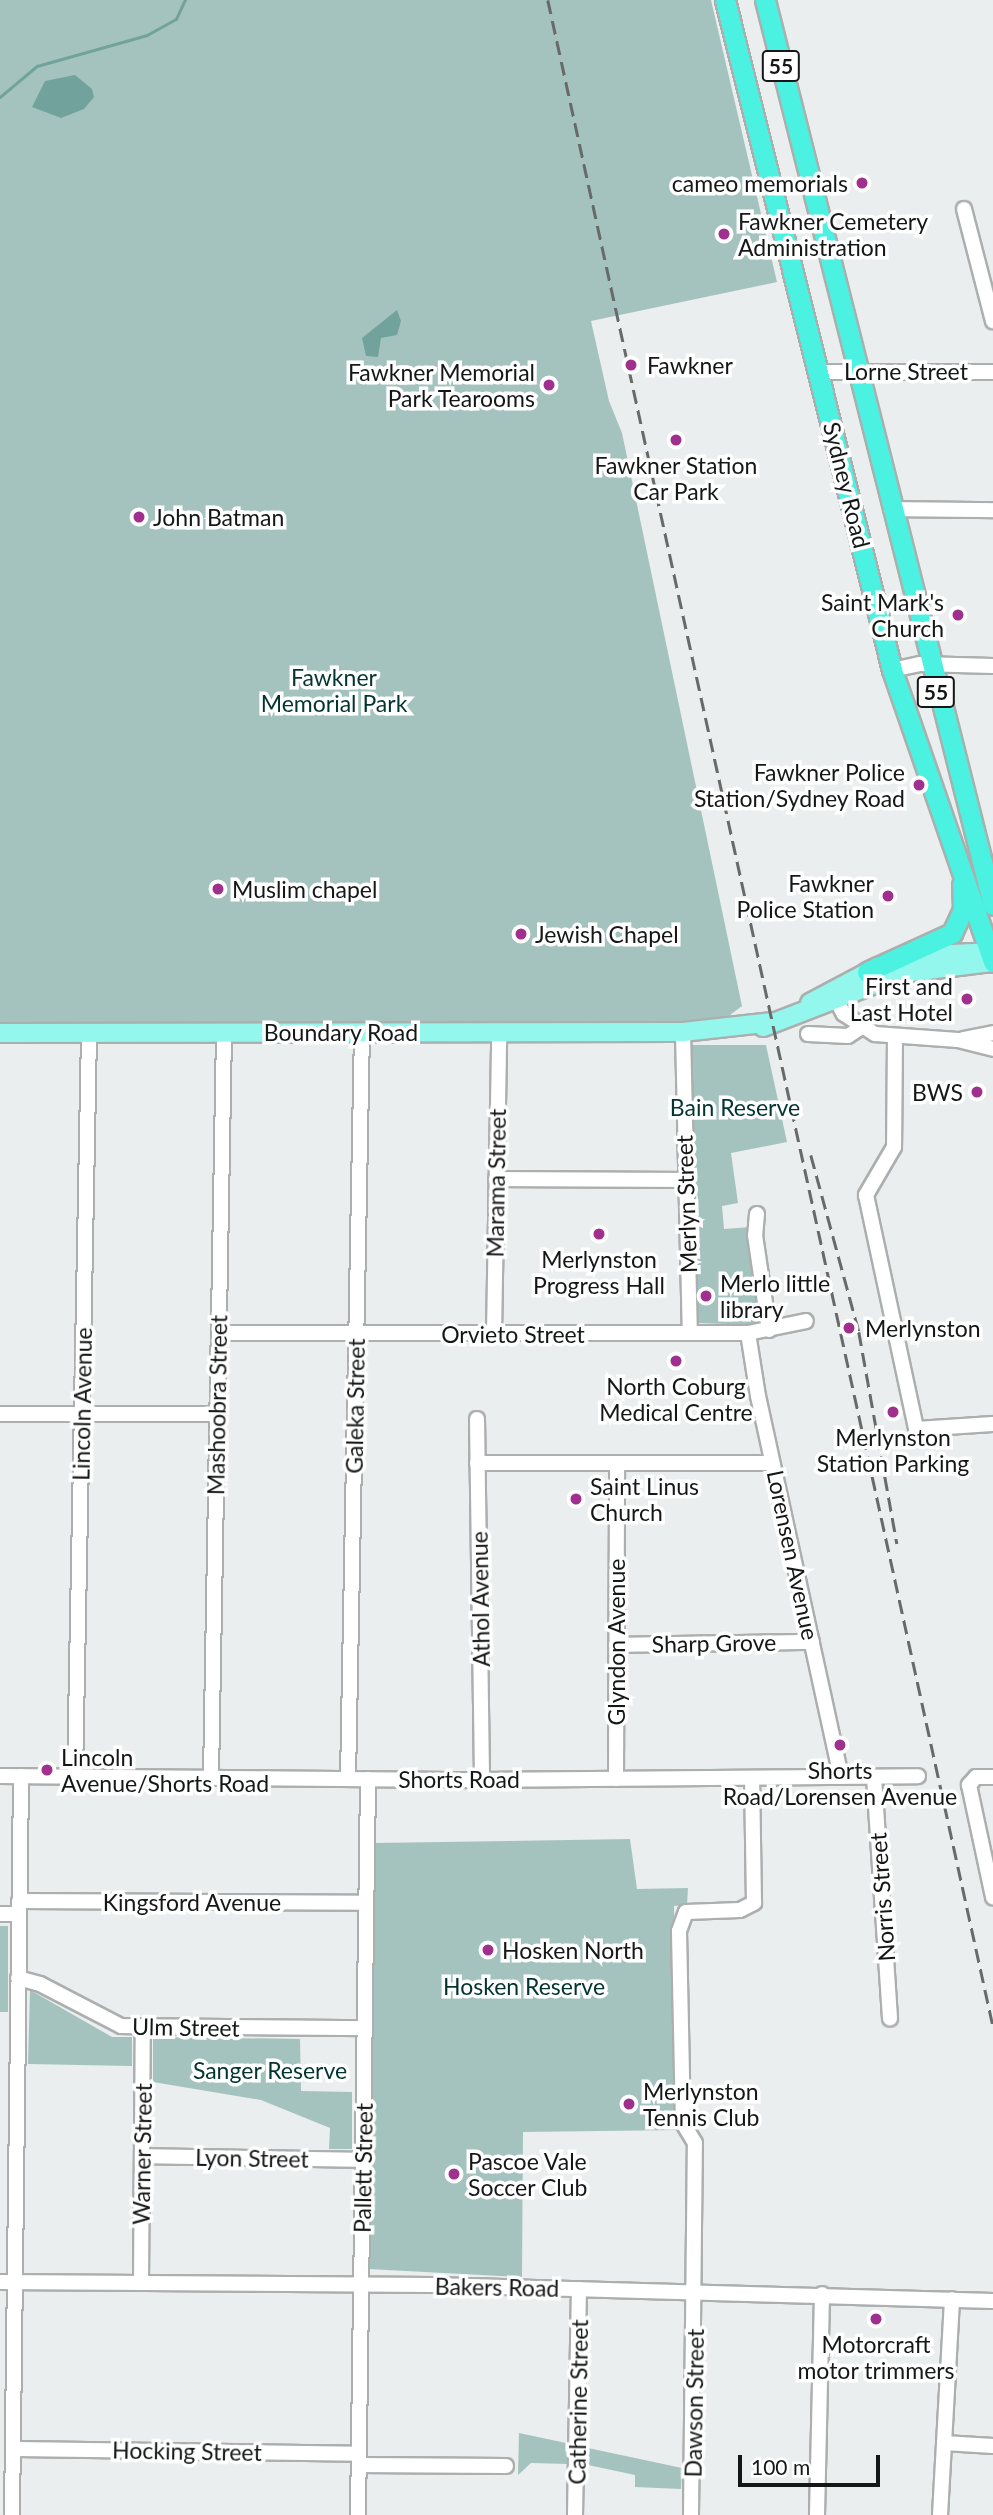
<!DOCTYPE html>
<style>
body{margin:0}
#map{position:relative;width:993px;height:2515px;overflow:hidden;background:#eaeeee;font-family:Lato,sans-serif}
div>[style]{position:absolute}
.green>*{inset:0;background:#a5c3be;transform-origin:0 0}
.water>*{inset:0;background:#71a39c}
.stream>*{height:2.5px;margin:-1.25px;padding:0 1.25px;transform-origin:1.25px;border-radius:1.25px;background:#71a39c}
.roads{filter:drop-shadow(2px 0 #abafae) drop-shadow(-2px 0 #abafae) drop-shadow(0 2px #abafae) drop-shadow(0 -2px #abafae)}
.minor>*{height:14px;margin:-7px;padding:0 7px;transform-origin:7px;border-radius:7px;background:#fff}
.major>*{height:18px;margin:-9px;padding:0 9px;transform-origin:9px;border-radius:9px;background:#93f7ee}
.highway>*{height:19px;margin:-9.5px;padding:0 9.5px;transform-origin:9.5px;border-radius:9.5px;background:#4bf2e2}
.rail>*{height:2.5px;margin-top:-1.25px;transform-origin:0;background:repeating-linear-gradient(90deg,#686a6a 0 14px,transparent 0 21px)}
.dots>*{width:19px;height:19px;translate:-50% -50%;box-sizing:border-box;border:4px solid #fff;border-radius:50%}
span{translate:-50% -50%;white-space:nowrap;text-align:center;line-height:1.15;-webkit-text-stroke:7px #fff;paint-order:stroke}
.shield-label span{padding:2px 5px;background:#fff;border:2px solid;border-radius:5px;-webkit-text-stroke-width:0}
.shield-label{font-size:21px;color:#151717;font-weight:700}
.poi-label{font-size:23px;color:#151717}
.right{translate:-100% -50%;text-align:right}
.left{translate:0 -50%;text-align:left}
.street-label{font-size:23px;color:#151717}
.park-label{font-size:23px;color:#023530}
.scale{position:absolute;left:738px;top:2455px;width:142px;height:32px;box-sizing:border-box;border:4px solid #151717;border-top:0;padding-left:9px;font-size:21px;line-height:24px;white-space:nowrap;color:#151717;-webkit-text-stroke:5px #fff;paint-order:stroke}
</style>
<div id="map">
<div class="green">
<div style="clip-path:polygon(0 0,711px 0,777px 282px,591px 321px,609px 401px,622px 433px,742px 1006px,726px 1018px,667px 1025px,0 1024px)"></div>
<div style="clip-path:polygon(689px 1045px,766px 1045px,787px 1142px,731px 1153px,738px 1203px,722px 1206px,724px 1229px,751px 1227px,758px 1325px,696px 1323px,698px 1197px,691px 1175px)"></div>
<div style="clip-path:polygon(630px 1839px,637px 1889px,688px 1888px,687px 1905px,674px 1906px,678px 2130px,523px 2132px,522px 2277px,368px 2269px,374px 1843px)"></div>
<div style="left:0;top:1926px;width:8px;height:86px"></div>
<div style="clip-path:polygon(30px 1990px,112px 2037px,132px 2037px,132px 2066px,28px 2064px)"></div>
<div style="clip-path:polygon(153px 2037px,300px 2039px,301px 2091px,352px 2092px,352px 2149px,329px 2149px,330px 2128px,261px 2100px,153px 2082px)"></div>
<div style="clip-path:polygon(519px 2433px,566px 2443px,569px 2464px,531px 2463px,518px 2475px)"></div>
<div style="clip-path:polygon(588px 2448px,682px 2468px,681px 2489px,635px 2487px,635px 2475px,588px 2465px)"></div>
</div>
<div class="water">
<div style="clip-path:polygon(75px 75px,92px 89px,94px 97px,84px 109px,61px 118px,32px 107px,45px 81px)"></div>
<div style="clip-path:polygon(397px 310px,401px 321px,397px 335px,381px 338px,378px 357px,366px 356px,362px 338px)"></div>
</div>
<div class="stream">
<div style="left:0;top:97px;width:48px;rotate:-40deg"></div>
<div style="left:37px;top:66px;width:114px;rotate:-15.7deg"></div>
<div style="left:147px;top:35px;width:33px;rotate:-29deg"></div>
<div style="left:176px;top:19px;width:21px;rotate:-65deg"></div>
</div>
<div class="roads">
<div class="minor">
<div style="left:964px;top:209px;width:116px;rotate:75.5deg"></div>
<div style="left:819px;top:372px;width:174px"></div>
<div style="left:891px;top:509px;width:102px;rotate:0.6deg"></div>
<div style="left:892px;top:670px;width:29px;rotate:-12deg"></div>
<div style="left:920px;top:664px;width:73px;rotate:1.6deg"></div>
<div style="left:831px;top:990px;width:27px;rotate:62deg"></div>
<div style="left:844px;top:1014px;width:37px;rotate:33deg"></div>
<div style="left:875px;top:1034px;width:83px;rotate:4.1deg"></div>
<div style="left:958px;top:1040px;width:36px;rotate:14deg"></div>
<div style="left:683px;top:1032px;width:301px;rotate:88.7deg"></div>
<div style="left:808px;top:1034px;width:40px;rotate:2.9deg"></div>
<div style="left:848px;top:1036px;width:17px;rotate:-33deg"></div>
<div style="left:895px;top:1038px;width:109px;rotate:90.5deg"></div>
<div style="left:894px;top:1147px;width:56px;rotate:120.3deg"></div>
<div style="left:866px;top:1195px;width:239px;rotate:77.9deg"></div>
<div style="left:916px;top:1429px;width:77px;rotate:-3.7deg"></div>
<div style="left:963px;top:1039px;width:31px;rotate:-11deg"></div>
<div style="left:496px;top:1179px;width:189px;rotate:0.3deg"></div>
<div style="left:757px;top:1214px;width:21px;rotate:95deg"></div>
<div style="left:755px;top:1235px;width:96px;rotate:81.6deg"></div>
<div style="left:219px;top:1333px;width:529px"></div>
<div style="left:748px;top:1333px;width:59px;rotate:-11.7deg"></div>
<div style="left:748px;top:1333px;width:64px;rotate:81deg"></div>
<div style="left:758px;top:1396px;width:390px;rotate:77.7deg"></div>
<div style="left:494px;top:1334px;width:301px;rotate:-89deg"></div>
<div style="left:0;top:1414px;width:217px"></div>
<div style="left:477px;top:1419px;width:361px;rotate:89.2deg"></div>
<div style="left:477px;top:1463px;width:295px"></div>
<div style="left:616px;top:1645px;width:196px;rotate:-0.9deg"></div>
<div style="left:0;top:1776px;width:482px;rotate:0.5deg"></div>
<div style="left:482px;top:1780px;width:436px;rotate:-0.5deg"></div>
<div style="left:75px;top:1776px;width:743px;rotate:-88.92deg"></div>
<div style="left:211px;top:1777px;width:744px;rotate:-89deg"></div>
<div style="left:874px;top:1777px;width:242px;rotate:86.2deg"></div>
<div style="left:993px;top:1777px;width:17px;rotate:180deg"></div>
<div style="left:976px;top:1777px;width:11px;rotate:131deg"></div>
<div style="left:969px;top:1785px;width:115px;rotate:77.9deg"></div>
<div style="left:348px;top:1779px;width:747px;rotate:-88.93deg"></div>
<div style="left:616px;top:1779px;width:315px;rotate:-89.8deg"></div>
<div style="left:19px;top:1901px;width:347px;rotate:0.3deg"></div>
<div style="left:0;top:1914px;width:19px"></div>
<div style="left:18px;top:1978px;width:23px;rotate:15deg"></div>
<div style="left:40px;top:1984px;width:91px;rotate:27.4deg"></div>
<div style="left:121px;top:2026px;width:244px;rotate:0.5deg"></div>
<div style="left:142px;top:2156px;width:221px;rotate:1deg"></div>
<div style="left:0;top:2282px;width:432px;rotate:0.4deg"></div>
<div style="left:432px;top:2285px;width:561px;rotate:1.63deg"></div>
<div style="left:141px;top:2282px;width:255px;rotate:-89.6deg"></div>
<div style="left:944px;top:2443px;width:49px;rotate:3.5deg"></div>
<div style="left:16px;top:2449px;width:343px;rotate:0.8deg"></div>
<div style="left:359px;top:2465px;width:147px;rotate:0.4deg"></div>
<div style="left:12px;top:2515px;width:739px;rotate:-89.3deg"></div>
<div style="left:358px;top:2515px;width:736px;rotate:-89.22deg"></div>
<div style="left:575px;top:2515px;width:226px;rotate:-89deg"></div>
<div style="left:691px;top:2515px;width:372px;rotate:-89.4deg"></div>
<div style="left:695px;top:2143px;width:23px;rotate:-121deg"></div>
<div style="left:683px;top:2123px;width:192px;rotate:-91.2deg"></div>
<div style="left:679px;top:1931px;width:20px;rotate:-70deg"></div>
<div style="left:686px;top:1912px;width:54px;rotate:-2.1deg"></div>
<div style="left:740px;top:1910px;width:16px;rotate:-27deg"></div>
<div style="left:754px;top:1903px;width:125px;rotate:-90.9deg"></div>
<div style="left:817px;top:2515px;width:221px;rotate:-88.7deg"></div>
<div style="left:940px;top:2515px;width:216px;rotate:-86.8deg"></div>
</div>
<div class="major">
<div style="left:911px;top:956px;width:82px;rotate:-2.8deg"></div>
<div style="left:810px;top:1003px;width:77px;rotate:-27.9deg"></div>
<div style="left:763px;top:1027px;width:150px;rotate:-21.1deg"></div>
<div style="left:903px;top:973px;width:91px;rotate:-7deg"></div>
<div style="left:0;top:1033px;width:683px;rotate:-0.08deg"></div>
<div style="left:683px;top:1032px;width:90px;rotate:-6.4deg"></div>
</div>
<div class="highway">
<div style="left:725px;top:0;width:690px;rotate:76deg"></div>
<div style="left:892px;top:670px;width:309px;rotate:70.9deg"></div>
<div style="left:765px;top:0;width:933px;rotate:75.86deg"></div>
<div style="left:867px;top:972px;width:94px;rotate:-24.6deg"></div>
<div style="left:952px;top:933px;width:26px;rotate:-65deg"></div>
<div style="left:963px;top:909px;width:25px;rotate:-92deg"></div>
</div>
</div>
<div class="rail">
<div style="left:548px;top:0;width:2073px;rotate:77.61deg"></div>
<div style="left:811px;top:1155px;width:183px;rotate:74.8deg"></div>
<div style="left:859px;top:1332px;width:215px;rotate:79.8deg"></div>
</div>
<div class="dots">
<div style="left:862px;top:183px;background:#a0308e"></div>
<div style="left:724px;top:234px;background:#a0308e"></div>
<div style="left:631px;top:365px;background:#a0308e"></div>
<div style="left:549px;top:385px;background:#a0308e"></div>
<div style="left:676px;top:440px;background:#a0308e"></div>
<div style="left:139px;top:517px;background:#a0308e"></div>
<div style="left:958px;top:615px;background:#a0308e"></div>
<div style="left:919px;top:785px;background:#a0308e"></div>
<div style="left:218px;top:889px;background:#a0308e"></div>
<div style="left:888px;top:896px;background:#a0308e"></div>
<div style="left:521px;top:934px;background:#a0308e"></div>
<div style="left:967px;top:999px;background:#a0308e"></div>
<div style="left:977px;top:1092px;background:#a0308e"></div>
<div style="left:599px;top:1234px;background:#a0308e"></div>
<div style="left:706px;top:1296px;background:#a0308e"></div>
<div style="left:849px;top:1328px;background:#a0308e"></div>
<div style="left:676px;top:1361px;background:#a0308e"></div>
<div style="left:893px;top:1412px;background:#a0308e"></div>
<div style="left:576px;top:1499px;background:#a0308e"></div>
<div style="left:840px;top:1745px;background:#a0308e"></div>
<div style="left:47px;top:1770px;background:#a0308e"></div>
<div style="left:488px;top:1950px;background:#a0308e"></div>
<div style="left:629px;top:2104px;background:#a0308e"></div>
<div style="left:454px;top:2174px;background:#a0308e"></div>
<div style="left:876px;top:2319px;background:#a0308e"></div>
</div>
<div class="shield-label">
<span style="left:781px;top:66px">55</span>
<span style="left:936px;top:692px">55</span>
</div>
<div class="poi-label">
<span class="right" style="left:848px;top:183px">cameo memorials</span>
<span class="left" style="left:738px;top:234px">Fawkner Cemetery<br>Administration</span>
<span class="left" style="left:647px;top:365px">Fawkner</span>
<span class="right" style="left:535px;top:385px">Fawkner Memorial<br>Park Tearooms</span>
<span style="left:676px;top:478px">Fawkner Station<br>Car Park</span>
<span class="left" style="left:153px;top:517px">John Batman</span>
<span class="right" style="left:944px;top:615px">Saint Mark's<br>Church</span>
<span class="right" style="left:905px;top:785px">Fawkner Police<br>Station/Sydney Road</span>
<span class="right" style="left:874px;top:896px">Fawkner<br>Police Station</span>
<span class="left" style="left:232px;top:889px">Muslim chapel</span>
<span class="left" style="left:535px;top:934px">Jewish Chapel</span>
<span class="right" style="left:953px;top:999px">First and<br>Last Hotel</span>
<span class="right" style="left:963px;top:1092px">BWS</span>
<span style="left:599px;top:1272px">Merlynston<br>Progress Hall</span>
<span class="left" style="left:720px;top:1296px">Merlo little<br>library</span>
<span class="left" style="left:865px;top:1328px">Merlynston</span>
<span style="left:676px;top:1399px">North Coburg<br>Medical Centre</span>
<span style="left:893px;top:1450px">Merlynston<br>Station Parking</span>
<span class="left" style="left:590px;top:1499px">Saint Linus<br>Church</span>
<span class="left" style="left:61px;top:1770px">Lincoln<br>Avenue/Shorts Road</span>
<span style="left:840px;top:1783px">Shorts<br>Road/Lorensen Avenue</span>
<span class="left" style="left:502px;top:1950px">Hosken North</span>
<span class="left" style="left:643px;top:2104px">Merlynston<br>Tennis Club</span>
<span class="left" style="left:468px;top:2174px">Pascoe Vale<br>Soccer Club</span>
<span style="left:876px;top:2357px">Motorcraft<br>motor trimmers</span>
</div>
<div class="street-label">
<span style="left:906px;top:371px">Lorne Street</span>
<span style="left:847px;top:485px;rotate:76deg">Sydney Road</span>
<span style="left:341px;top:1032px">Boundary Road</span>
<span style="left:496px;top:1183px;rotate:-89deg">Marama Street</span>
<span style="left:686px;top:1204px;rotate:-92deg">Merlyn Street</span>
<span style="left:513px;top:1334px">Orvieto Street</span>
<span style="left:82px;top:1404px;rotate:-89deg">Lincoln Avenue</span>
<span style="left:217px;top:1405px;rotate:-89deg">Mashoobra Street</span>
<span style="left:355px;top:1406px;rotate:-89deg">Galeka Street</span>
<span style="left:793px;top:1555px;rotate:78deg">Lorensen Avenue</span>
<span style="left:480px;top:1599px;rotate:-91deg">Athol Avenue</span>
<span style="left:616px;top:1642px;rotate:-90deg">Glyndon Avenue</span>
<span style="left:714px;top:1643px;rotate:-1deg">Sharp Grove</span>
<span style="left:459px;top:1779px">Shorts Road</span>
<span style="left:882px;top:1897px;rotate:-94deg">Norris Street</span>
<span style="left:192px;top:1902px">Kingsford Avenue</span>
<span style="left:186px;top:2027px;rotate:1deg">Ulm Street</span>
<span style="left:142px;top:2154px;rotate:-89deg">Warner Street</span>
<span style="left:252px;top:2158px;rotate:1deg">Lyon Street</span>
<span style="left:363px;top:2168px;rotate:-89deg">Pallett Street</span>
<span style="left:497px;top:2287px;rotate:1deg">Bakers Road</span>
<span style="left:578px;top:2402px;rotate:-89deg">Catherine Street</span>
<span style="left:694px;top:2403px;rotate:-89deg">Dawson Street</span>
<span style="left:187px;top:2451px;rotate:1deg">Hocking Street</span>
</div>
<div class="park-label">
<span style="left:334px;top:690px">Fawkner<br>Memorial Park</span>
<span style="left:735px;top:1107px">Bain Reserve</span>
<span style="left:524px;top:1986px">Hosken Reserve</span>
<span style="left:270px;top:2070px">Sanger Reserve</span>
</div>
<div class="scale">100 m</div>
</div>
